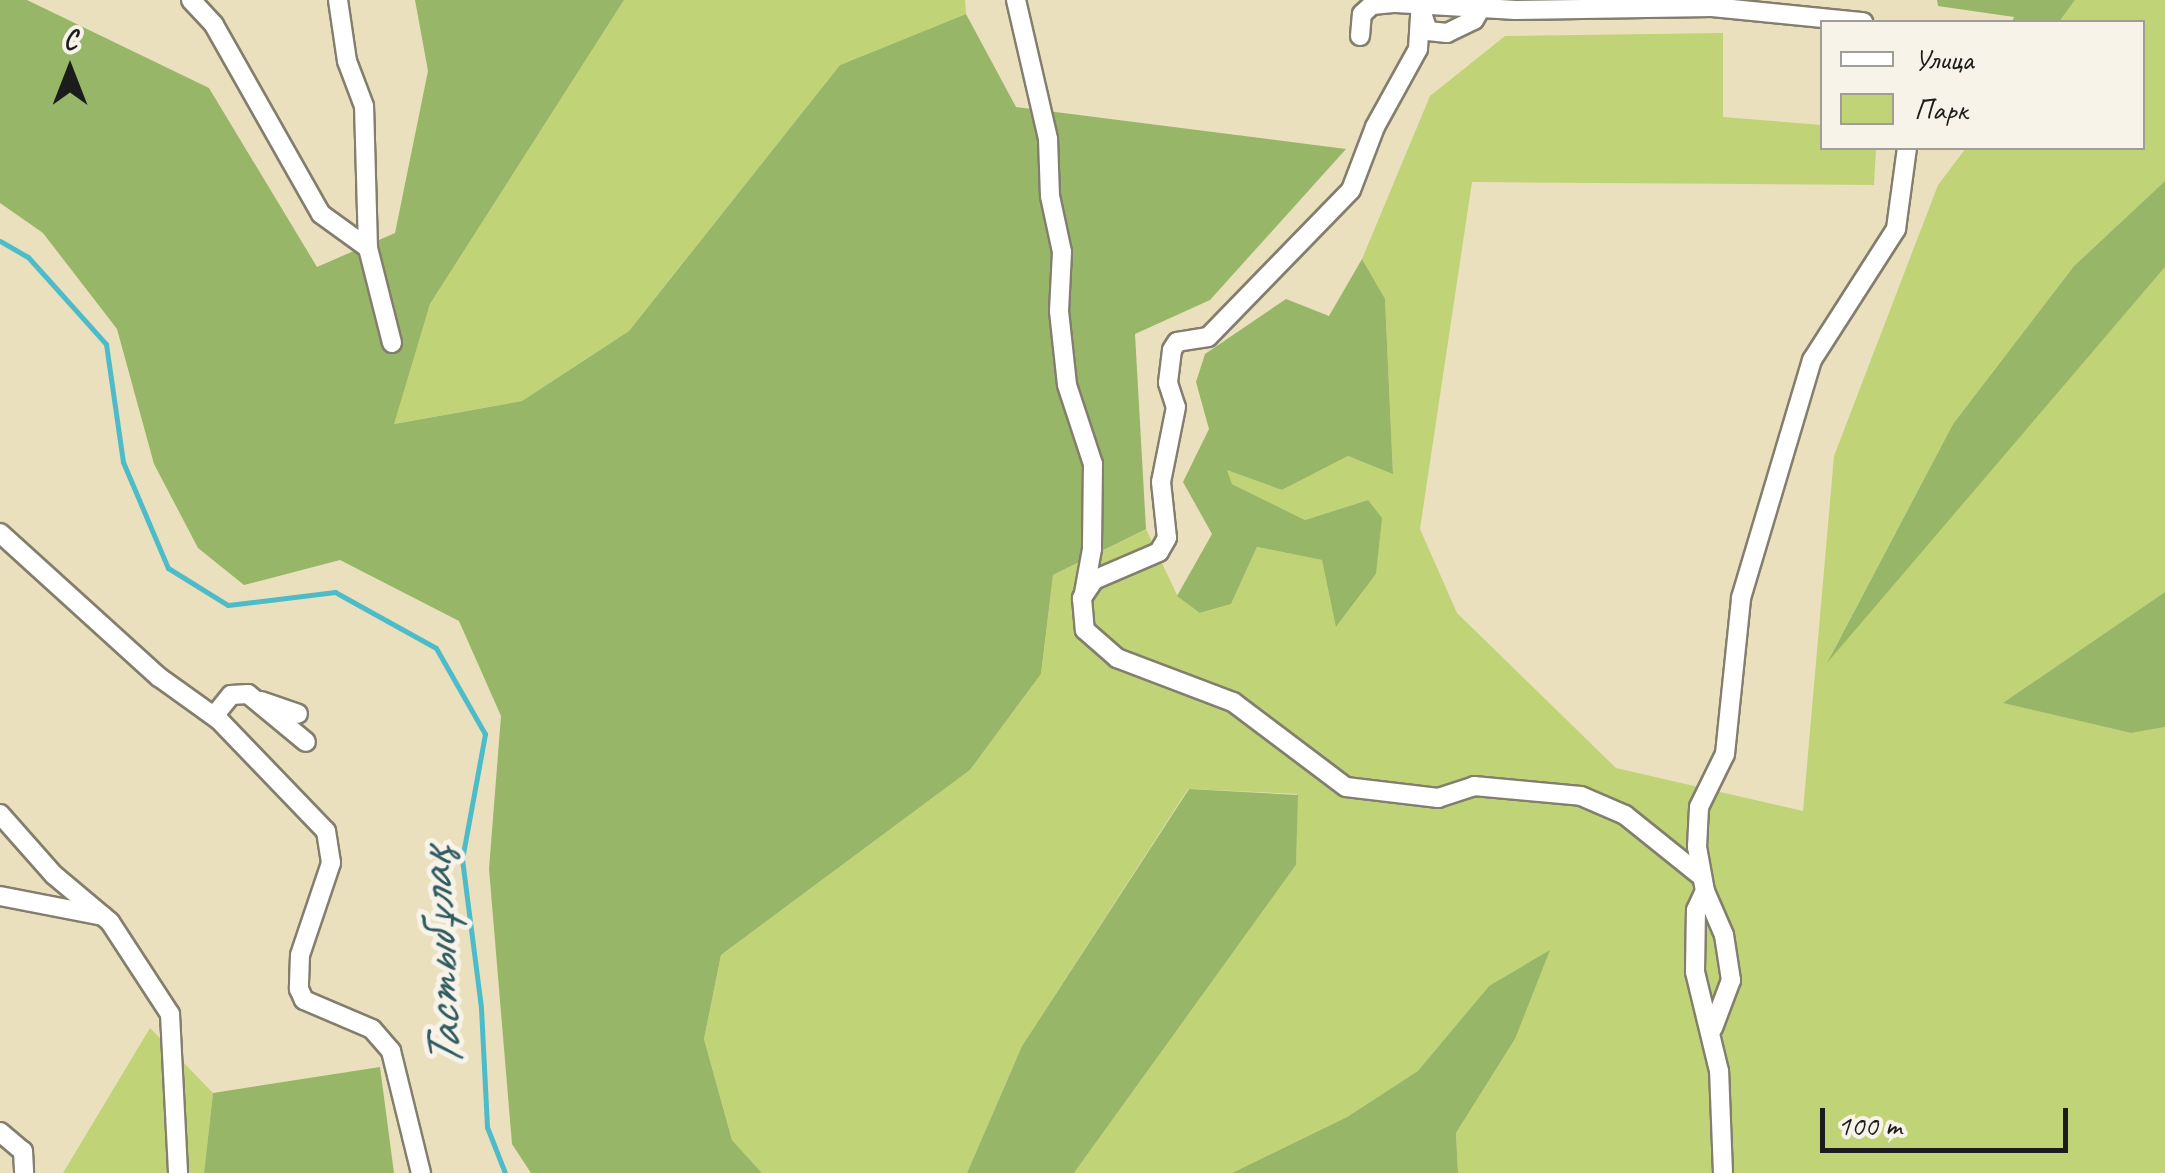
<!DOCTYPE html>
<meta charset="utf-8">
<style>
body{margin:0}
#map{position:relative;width:2165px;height:1173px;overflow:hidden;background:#eae0be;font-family:Caveat,sans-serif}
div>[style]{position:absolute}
.green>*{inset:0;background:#c0d477}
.forest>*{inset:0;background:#98b668}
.stream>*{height:5px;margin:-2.5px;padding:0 2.5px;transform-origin:2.5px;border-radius:2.5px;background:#4ebbc9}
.roads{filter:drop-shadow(2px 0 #837e6d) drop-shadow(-2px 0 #837e6d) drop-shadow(0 2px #837e6d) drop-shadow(0 -2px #837e6d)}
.street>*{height:18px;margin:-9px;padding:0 9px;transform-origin:9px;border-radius:9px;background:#fff}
span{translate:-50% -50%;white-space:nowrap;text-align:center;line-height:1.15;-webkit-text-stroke:10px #f7f3e8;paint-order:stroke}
.water-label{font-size:52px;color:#305c61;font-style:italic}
.legend{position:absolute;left:1820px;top:20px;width:325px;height:130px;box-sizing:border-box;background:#f7f3e8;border:2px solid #9f9d96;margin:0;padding:12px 18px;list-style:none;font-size:30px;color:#1c1c1c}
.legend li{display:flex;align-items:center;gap:20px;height:50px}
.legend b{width:50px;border:2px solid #9f9d96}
.north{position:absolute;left:20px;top:20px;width:100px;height:100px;-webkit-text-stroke:8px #f7f3e8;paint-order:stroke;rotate:0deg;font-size:28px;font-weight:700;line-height:40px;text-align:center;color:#1c1c1c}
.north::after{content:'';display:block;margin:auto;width:35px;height:45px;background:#1c1c1c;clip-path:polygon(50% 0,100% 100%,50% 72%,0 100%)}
.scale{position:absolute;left:1820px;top:1108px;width:248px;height:45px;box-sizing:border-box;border:5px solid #1c1c1c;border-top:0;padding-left:12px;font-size:30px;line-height:35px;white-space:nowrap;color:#1c1c1c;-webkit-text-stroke:8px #f7f3e8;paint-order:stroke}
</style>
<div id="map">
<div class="green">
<div style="clip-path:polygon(624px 0,965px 0,966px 14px,840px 65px,629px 331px,522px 401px,393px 424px,430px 304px)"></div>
<div style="clip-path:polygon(2075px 0,2165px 0,2165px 181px,2074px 266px,1953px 424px,1830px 657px,2165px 267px,2165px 592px,2004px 703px,2131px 733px,2165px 727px,2165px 1173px,1458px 1173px,1456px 1133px,1515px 1039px,1489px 986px,1419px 1071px,1347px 1117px,1232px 1173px,1074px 1173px,1296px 865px,1297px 794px,1188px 789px,1022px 1046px,967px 1173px,762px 1173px,732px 1140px,704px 1039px,721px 955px,970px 770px,1041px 674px,1053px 575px,1146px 529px,1177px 595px,1201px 613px,1231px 604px,1257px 547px,1323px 560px,1337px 626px,1376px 574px,1368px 500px,1305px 520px,1232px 484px,1226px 469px,1282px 490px,1348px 456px,1393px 473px,1385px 300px,1362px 259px,1430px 96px,1505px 36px,1723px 33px,1723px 117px,1822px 125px,1822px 148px,1876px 148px,1874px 185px,1472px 182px,1420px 529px,1457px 613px,1616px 768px,1803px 811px,1834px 456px,1938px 185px,1966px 148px,2142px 148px,2142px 22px,2059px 22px)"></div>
<div style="clip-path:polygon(150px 1028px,213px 1093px,204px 1173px,63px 1173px)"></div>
</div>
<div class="forest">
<div style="clip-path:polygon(0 0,27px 0,209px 88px,317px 267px,395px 233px,428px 71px,415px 0,624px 0,430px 304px,394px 424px,522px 401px,629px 331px,840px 65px,966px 14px,1016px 107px,1346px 149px,1210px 300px,1135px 334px,1146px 529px,1053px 575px,1041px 674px,970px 770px,721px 955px,704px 1039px,732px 1140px,762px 1173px,531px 1173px,512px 1144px,489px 869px,501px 716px,459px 621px,340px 560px,244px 585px,198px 548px,154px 464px,117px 329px,43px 233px,0 203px)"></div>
<div style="clip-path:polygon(1937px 0,2075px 0,2059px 22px,2012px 22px,2014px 17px,1938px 6px)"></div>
<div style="clip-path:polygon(2165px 181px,2165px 267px,1827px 663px,1953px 424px,2074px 266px)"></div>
<div style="clip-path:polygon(1362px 259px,1385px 299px,1393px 474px,1348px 456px,1282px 490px,1227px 470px,1232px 484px,1305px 520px,1368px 500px,1382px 518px,1376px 574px,1336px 627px,1322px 560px,1257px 547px,1231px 604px,1200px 613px,1177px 596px,1212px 534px,1183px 482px,1209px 429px,1196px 382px,1205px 354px,1286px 299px,1329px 316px)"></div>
<div style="clip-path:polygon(2165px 592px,2165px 727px,2131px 733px,2003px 703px)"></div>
<div style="clip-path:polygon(1189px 789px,1298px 795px,1296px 865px,1074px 1173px,967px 1173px,1022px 1046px)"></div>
<div style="clip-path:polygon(1550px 950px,1515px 1039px,1456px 1133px,1458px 1173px,1232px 1173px,1347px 1117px,1418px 1071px,1489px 986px)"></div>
<div style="clip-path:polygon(380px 1067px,394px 1173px,204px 1173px,213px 1093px)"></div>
</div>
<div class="stream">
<div style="left:0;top:241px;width:32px;rotate:30deg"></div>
<div style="left:28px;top:257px;width:117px;rotate:48.1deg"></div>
<div style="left:106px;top:344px;width:119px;rotate:81.8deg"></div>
<div style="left:123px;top:462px;width:115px;rotate:67deg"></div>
<div style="left:168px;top:568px;width:70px;rotate:31.7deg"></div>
<div style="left:228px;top:605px;width:108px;rotate:-6.9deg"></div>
<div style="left:335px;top:592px;width:115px;rotate:29deg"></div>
<div style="left:436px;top:648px;width:99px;rotate:60.3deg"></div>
<div style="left:485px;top:734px;width:127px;rotate:100.4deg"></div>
<div style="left:462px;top:859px;width:150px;rotate:82.7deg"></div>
<div style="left:481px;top:1008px;width:119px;rotate:87.1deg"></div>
<div style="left:487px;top:1127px;width:49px;rotate:68.6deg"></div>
</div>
<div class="roads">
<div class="street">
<div style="left:191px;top:0;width:34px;rotate:47deg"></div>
<div style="left:214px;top:25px;width:217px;rotate:60.5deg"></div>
<div style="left:321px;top:214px;width:58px;rotate:35.9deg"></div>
<div style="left:368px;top:248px;width:142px;rotate:-91.6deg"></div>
<div style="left:364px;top:106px;width:48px;rotate:-110.7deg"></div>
<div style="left:347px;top:61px;width:62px;rotate:-98.4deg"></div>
<div style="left:1016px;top:0;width:143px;rotate:77deg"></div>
<div style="left:1048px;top:139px;width:57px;rotate:88deg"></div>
<div style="left:1050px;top:196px;width:57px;rotate:77.9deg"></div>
<div style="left:1062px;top:252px;width:59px;rotate:92.9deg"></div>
<div style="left:1059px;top:311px;width:74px;rotate:83.8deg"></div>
<div style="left:1067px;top:385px;width:83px;rotate:71.8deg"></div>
<div style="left:1093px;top:464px;width:85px;rotate:90.7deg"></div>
<div style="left:1092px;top:549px;width:45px;rotate:100.3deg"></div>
<div style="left:1421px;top:0;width:49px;rotate:93.5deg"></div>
<div style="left:1418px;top:49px;width:89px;rotate:118.9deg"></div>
<div style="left:1375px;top:127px;width:67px;rotate:110.9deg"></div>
<div style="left:1351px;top:190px;width:205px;rotate:134.2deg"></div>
<div style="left:1208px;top:337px;width:31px;rotate:171deg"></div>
<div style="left:1177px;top:342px;width:9px;rotate:122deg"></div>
<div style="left:1172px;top:350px;width:33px;rotate:97deg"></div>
<div style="left:1168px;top:383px;width:25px;rotate:72deg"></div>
<div style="left:1176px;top:407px;width:76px;rotate:101.3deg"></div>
<div style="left:1161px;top:482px;width:56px;rotate:83.9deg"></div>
<div style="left:1167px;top:538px;width:16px;rotate:120deg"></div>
<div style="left:1159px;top:552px;width:71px;rotate:156.7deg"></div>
<div style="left:1094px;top:580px;width:22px;rotate:124deg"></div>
<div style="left:1082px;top:598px;width:32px;rotate:85deg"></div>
<div style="left:1085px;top:630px;width:43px;rotate:41.2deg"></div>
<div style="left:1117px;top:658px;width:124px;rotate:20.8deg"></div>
<div style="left:1233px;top:702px;width:141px;rotate:37deg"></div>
<div style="left:1346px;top:787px;width:93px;rotate:6.8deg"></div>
<div style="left:1438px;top:798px;width:38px;rotate:-18deg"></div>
<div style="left:1474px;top:786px;width:107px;rotate:5.3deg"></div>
<div style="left:1581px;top:796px;width:48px;rotate:23.4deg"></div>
<div style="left:1625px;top:815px;width:99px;rotate:38.8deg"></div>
<div style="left:1423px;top:16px;width:16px;rotate:72deg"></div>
<div style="left:1428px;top:31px;width:19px;rotate:6deg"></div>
<div style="left:1447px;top:33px;width:30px;rotate:-26deg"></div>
<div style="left:1474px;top:20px;width:14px;rotate:-60deg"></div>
<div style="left:1360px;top:36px;width:22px;rotate:-85deg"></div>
<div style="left:1362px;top:14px;width:13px;rotate:-42deg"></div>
<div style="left:1372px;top:5px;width:24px;rotate:-5deg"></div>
<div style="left:1396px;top:3px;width:120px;rotate:3.3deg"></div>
<div style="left:1516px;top:10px;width:196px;rotate:-0.9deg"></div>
<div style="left:1712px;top:7px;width:152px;rotate:5.7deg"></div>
<div style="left:368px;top:248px;width:98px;rotate:75.8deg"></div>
<div style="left:0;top:533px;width:215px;rotate:42.2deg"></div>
<div style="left:159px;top:677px;width:74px;rotate:35.6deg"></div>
<div style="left:219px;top:720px;width:154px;rotate:46.1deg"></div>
<div style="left:326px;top:831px;width:32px;rotate:81deg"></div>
<div style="left:331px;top:863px;width:97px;rotate:108.6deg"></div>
<div style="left:300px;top:955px;width:34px;rotate:92deg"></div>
<div style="left:299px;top:989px;width:12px;rotate:66deg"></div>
<div style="left:304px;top:1000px;width:74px;rotate:23.1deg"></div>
<div style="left:372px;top:1029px;width:29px;rotate:49deg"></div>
<div style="left:391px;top:1051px;width:126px;rotate:76.2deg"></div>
<div style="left:261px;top:701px;width:39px;rotate:19deg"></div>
<div style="left:214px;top:716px;width:27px;rotate:-51deg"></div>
<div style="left:231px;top:695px;width:17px;rotate:-3deg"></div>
<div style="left:248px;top:694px;width:75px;rotate:39.6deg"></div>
<div style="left:0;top:814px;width:81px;rotate:48.5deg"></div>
<div style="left:54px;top:875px;width:73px;rotate:40deg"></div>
<div style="left:110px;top:922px;width:110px;rotate:56.9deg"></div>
<div style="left:170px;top:1014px;width:159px;rotate:87.1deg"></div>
<div style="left:1705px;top:891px;width:48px;rotate:66.6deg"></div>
<div style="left:1724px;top:935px;width:46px;rotate:81.2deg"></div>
<div style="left:1731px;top:980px;width:51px;rotate:110.6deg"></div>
<div style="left:0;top:896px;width:105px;rotate:11deg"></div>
<div style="left:0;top:1132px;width:30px;rotate:40deg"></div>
<div style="left:23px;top:1151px;width:22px;rotate:87deg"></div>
<div style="left:1723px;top:1173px;width:102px;rotate:-92.2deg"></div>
<div style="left:1719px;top:1071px;width:102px;rotate:-103.6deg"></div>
<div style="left:1695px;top:972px;width:62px;rotate:-89.1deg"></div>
<div style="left:1696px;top:910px;width:21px;rotate:-65deg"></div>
<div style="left:1705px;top:891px;width:45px;rotate:-100.3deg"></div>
<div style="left:1697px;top:847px;width:40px;rotate:-87.1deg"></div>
<div style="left:1699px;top:807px;width:59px;rotate:-63.9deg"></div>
<div style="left:1725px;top:754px;width:157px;rotate:-84.1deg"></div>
<div style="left:1741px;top:598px;width:248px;rotate:-73.4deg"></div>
<div style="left:1812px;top:360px;width:156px;rotate:-57.3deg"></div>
<div style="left:1896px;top:229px;width:82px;rotate:-82.3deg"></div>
</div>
</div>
<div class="water-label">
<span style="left:440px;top:959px;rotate:-93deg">Тастыбұлақ</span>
</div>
<ul class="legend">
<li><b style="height:12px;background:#fff"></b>Улица</li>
<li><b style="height:28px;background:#c0d477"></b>Парк</li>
</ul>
<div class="north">С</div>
<div class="scale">100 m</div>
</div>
